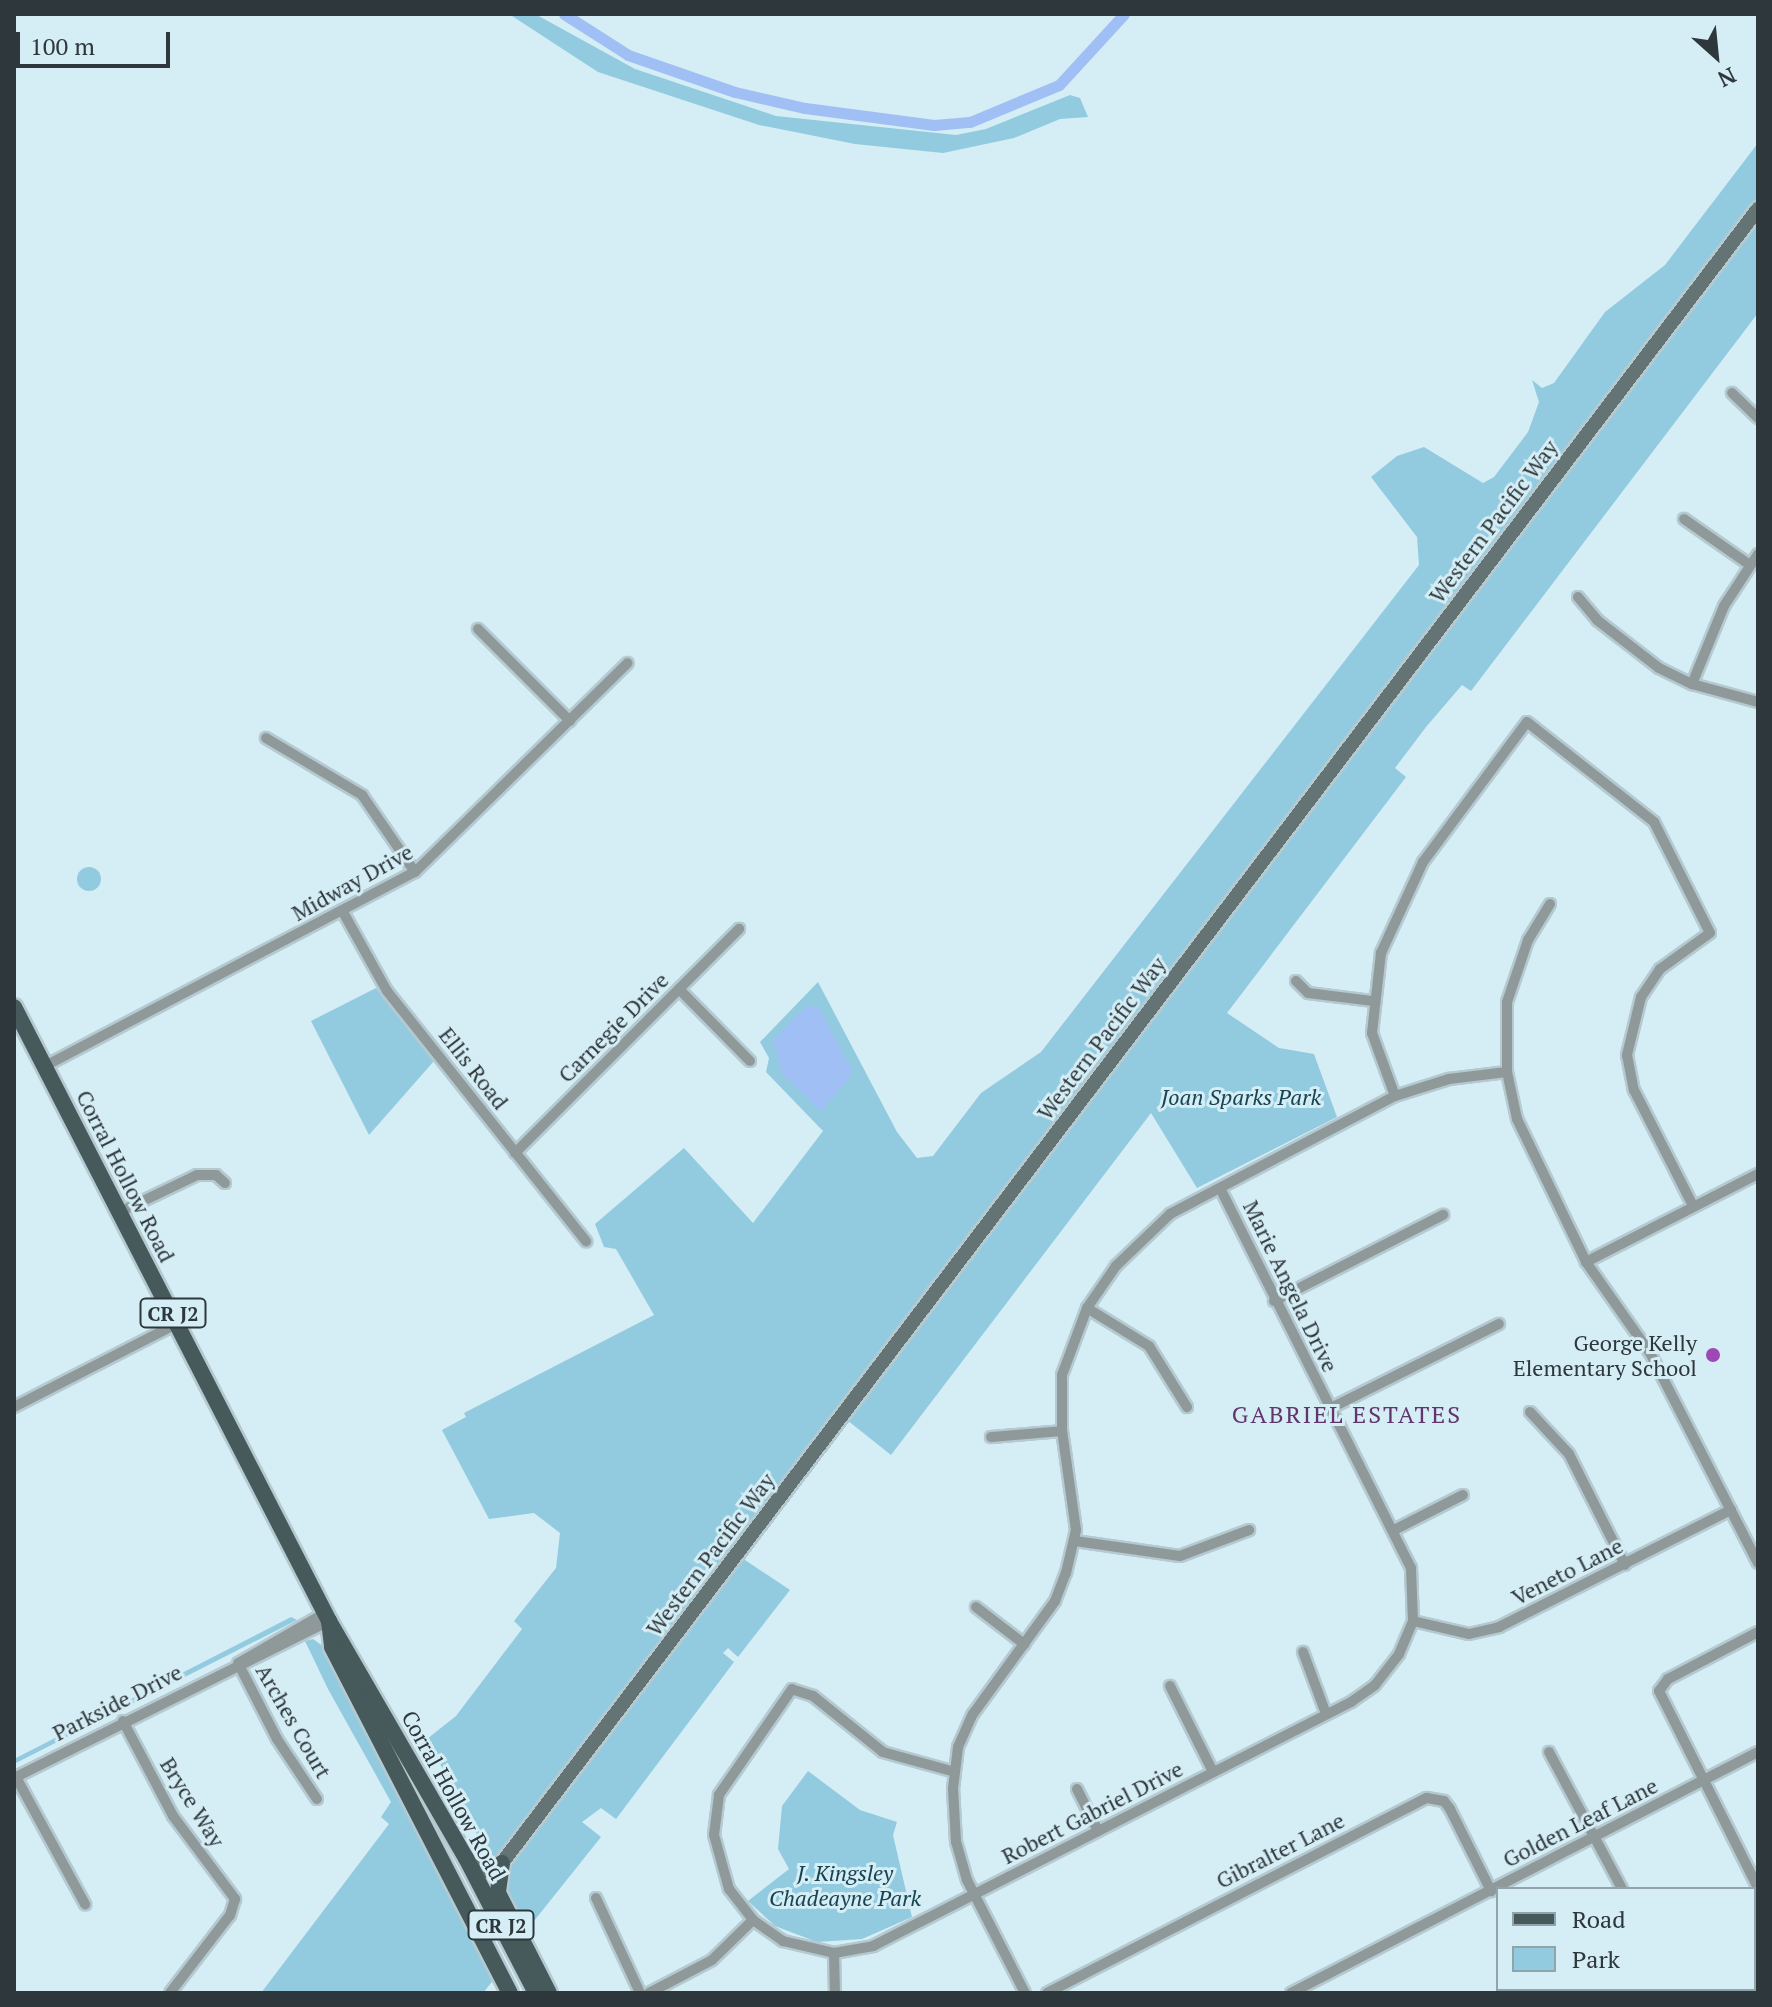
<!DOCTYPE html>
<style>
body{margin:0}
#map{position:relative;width:1772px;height:2007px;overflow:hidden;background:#d5edf5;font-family:"PT Serif",serif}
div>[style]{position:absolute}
.green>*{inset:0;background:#92cbe0}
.round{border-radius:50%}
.water>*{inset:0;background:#a0bff4}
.canal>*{height:11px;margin:-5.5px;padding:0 5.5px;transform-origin:5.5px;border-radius:5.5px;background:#a0bff4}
.roads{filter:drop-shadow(2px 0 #b4c9d0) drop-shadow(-2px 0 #b4c9d0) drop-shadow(0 2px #b4c9d0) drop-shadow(0 -2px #b4c9d0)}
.street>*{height:10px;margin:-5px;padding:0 5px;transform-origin:5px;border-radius:5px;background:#8f999a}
.secondary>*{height:14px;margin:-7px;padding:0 7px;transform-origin:7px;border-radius:7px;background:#647475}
.primary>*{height:16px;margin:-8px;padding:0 8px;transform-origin:8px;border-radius:8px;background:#46595b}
.dots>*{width:22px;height:22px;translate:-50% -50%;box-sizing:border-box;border:4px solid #d5edf5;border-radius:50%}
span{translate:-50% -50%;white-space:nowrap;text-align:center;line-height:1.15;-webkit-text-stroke:6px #d5edf5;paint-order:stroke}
.shield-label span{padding:2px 6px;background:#d5edf5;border:2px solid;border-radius:6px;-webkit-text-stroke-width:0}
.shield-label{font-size:20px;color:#2e373b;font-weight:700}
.street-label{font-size:22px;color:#2e373b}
.park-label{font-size:22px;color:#184452;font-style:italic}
.poi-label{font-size:22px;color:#2e373b}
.right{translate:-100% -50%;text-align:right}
.neighbourhood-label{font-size:24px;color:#61366c;letter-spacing:2px}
.frame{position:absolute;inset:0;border:16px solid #2e373b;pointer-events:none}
.legend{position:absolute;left:1496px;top:1887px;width:260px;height:104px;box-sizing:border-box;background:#d5edf5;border:2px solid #92a4ab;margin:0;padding:10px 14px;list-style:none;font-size:24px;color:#2e373b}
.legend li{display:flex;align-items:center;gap:16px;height:40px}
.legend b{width:40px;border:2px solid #92a4ab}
.north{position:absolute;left:1676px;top:16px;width:80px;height:80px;-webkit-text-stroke:6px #d5edf5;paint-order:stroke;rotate:153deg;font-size:22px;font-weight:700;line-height:32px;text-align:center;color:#2e373b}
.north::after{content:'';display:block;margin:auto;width:28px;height:36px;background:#2e373b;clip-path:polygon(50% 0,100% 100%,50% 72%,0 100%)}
.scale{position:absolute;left:16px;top:32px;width:154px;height:36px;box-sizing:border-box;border:4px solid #2e373b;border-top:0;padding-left:10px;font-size:24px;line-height:28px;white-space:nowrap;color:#2e373b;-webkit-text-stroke:6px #d5edf5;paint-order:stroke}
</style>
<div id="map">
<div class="green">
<div style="clip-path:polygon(509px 14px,535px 14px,635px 69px,776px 116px,956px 135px,986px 129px,1070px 95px,1080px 98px,1088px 117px,1060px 119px,1014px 138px,943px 153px,855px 144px,759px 125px,598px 72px)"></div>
<div style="clip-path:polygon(1758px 143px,1758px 202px,503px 1857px,491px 1861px,427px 1739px,456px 1716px,522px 1629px,514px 1621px,556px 1568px,560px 1533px,534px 1513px,489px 1519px,442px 1430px,466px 1417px,464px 1413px,654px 1315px,616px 1249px,604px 1247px,595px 1224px,684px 1148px,753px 1223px,823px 1131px,766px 1072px,769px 1058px,760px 1042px,818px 982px,897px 1132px,917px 1158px,933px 1156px,981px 1093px,1041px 1052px,1419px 565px,1417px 537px,1371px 477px,1397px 456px,1424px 447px,1483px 483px,1494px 477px,1528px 432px,1539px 402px,1532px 380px,1542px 388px,1554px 383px,1605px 312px,1665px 265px)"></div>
<div style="clip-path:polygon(1758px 219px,1758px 313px,1471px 691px,1462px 685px,1426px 727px,1395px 768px,1406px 777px,1227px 1013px,1279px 1048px,1314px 1054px,1337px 1117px,1197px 1188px,1151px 1113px,891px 1455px,847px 1420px)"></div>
<div class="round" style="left:77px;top:867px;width:24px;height:24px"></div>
<div style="clip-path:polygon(376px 988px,434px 1061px,369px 1135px,311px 1021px)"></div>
<div style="clip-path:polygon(742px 1558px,790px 1590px,738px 1657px,728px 1648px,723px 1653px,734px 1662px,616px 1819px,601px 1808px,582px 1822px,601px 1837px,526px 1931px,502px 1883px,506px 1868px)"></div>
<div style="clip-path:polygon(291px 1617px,297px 1620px,14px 1764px,14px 1759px)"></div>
<div style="clip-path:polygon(313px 1639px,324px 1647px,495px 1978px,483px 1993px,261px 1993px,389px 1824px,381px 1817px,391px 1802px,328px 1689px,305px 1641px)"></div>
<div style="clip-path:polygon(808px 1771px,860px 1810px,897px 1822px,893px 1835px,912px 1917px,862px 1939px,817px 1942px,775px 1926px,748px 1901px,789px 1869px,778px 1849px,782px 1806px)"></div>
</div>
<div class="water">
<div style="clip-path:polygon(808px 1005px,820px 1009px,853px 1073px,821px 1111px,782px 1074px,773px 1040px)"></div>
</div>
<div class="canal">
<div style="left:564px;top:14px;width:76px;rotate:32.6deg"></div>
<div style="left:628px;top:55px;width:113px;rotate:19.1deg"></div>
<div style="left:735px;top:92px;width:72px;rotate:12.9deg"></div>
<div style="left:805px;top:108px;width:130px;rotate:7.5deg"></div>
<div style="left:934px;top:125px;width:36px;rotate:-5deg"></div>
<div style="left:970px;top:122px;width:96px;rotate:-22.6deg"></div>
<div style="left:1059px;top:85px;width:96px;rotate:-47.5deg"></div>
</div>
<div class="roads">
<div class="street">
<div style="left:1732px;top:393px;width:36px;rotate:44deg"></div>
<div style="left:1684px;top:519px;width:80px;rotate:34.9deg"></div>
<div style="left:1578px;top:597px;width:30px;rotate:50deg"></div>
<div style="left:1597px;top:620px;width:78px;rotate:37.7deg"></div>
<div style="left:1659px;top:668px;width:37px;rotate:26deg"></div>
<div style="left:1692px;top:684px;width:68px;rotate:15.3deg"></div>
<div style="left:478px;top:629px;width:130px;rotate:45deg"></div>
<div style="left:1692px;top:684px;width:84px;rotate:-67.7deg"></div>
<div style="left:1724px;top:606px;width:62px;rotate:-56.8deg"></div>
<div style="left:266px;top:738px;width:112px;rotate:30.7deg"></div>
<div style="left:362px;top:795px;width:93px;rotate:55.5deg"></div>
<div style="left:1550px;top:904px;width:42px;rotate:121.4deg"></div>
<div style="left:1528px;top:940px;width:65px;rotate:108.7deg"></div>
<div style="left:1507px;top:1002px;width:70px;rotate:90deg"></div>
<div style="left:1507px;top:1072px;width:48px;rotate:78deg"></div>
<div style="left:1517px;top:1119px;width:159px;rotate:64.2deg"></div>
<div style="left:1586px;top:1262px;width:111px;rotate:54.9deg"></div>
<div style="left:1650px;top:1353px;width:236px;rotate:62.8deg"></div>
<div style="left:343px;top:912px;width:90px;rotate:60.9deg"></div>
<div style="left:387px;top:991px;width:320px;rotate:51.5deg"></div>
<div style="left:1296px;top:981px;width:17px;rotate:45deg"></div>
<div style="left:1308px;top:993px;width:64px;rotate:7.1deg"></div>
<div style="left:679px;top:989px;width:101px;rotate:45.4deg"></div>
<div style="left:45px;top:1066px;width:418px;rotate:-27.7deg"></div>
<div style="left:415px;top:872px;width:298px;rotate:-44.5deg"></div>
<div style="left:1395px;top:1096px;width:67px;rotate:-110.1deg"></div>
<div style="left:1372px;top:1033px;width:81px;rotate:-83.6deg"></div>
<div style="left:1381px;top:953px;width:100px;rotate:-65.2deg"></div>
<div style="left:1423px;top:862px;width:174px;rotate:-53.4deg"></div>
<div style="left:1527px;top:722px;width:162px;rotate:38.2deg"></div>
<div style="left:1654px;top:822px;width:124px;rotate:63.2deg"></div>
<div style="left:1710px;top:933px;width:62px;rotate:144.2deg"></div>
<div style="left:1660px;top:969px;width:34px;rotate:124deg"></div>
<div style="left:1641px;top:997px;width:60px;rotate:103.6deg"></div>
<div style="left:1627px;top:1055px;width:36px;rotate:79deg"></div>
<div style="left:1634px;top:1090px;width:130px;rotate:63deg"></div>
<div style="left:515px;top:1153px;width:317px;rotate:-45deg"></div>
<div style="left:120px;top:1212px;width:85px;rotate:-25.7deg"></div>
<div style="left:197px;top:1175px;width:19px"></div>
<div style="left:216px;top:1175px;width:12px;rotate:42deg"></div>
<div style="left:1586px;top:1262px;width:193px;rotate:-27.1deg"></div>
<div style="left:1274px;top:1301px;width:190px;rotate:-27deg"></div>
<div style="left:1087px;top:1308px;width:73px;rotate:31.5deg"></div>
<div style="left:1149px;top:1346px;width:72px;rotate:58.1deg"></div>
<div style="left:14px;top:1407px;width:184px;rotate:-27.1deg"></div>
<div style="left:1329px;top:1409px;width:190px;rotate:-26.6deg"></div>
<div style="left:1530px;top:1412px;width:57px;rotate:47.1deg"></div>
<div style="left:1569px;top:1454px;width:124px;rotate:63.2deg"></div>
<div style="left:991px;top:1437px;width:71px;rotate:-4.8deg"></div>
<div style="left:1396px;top:1529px;width:75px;rotate:-26.9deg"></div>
<div style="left:1075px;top:1541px;width:106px;rotate:8.1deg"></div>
<div style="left:1180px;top:1556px;width:74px;rotate:-20.6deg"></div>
<div style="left:976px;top:1607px;width:61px;rotate:37.6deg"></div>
<div style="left:1413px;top:1621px;width:57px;rotate:13.1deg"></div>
<div style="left:1469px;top:1634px;width:31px;rotate:-13deg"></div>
<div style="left:1499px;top:1627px;width:260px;rotate:-26.8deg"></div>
<div style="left:1758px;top:1632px;width:102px;rotate:152.4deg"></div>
<div style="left:1668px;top:1679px;width:15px;rotate:127deg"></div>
<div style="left:1659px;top:1691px;width:220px;rotate:63.3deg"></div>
<div style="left:1303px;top:1652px;width:66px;rotate:69.6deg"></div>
<div style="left:240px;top:1662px;width:98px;rotate:-30deg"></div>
<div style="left:238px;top:1663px;width:85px;rotate:62.8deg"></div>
<div style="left:277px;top:1739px;width:72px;rotate:56.3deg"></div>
<div style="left:1170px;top:1686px;width:96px;rotate:63.4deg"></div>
<div style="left:123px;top:1721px;width:107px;rotate:62.2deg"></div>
<div style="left:173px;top:1816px;width:104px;rotate:53.2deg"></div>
<div style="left:235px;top:1899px;width:17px;rotate:107deg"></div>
<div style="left:230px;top:1915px;width:98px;rotate:127.6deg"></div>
<div style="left:1549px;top:1752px;width:155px;rotate:61.9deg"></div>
<div style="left:955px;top:1772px;width:75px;rotate:-164.5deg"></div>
<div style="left:883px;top:1752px;width:90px;rotate:-141.3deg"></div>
<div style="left:813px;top:1696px;width:22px;rotate:-162deg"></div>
<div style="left:792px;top:1689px;width:129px;rotate:124.6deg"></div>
<div style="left:719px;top:1795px;width:40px;rotate:97.1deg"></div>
<div style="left:714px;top:1835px;width:56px;rotate:74.5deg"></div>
<div style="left:729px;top:1889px;width:39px;rotate:52deg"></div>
<div style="left:753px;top:1920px;width:37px;rotate:35deg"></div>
<div style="left:783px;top:1941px;width:52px;rotate:13.2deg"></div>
<div style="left:834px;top:1953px;width:40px;rotate:-10deg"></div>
<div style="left:873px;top:1946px;width:537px;rotate:-27.04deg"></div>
<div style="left:1351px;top:1702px;width:29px;rotate:-35deg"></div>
<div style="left:1375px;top:1685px;width:39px;rotate:-52deg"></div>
<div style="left:1399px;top:1654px;width:36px;rotate:-67deg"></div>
<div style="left:1413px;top:1621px;width:53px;rotate:-92.2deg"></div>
<div style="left:1411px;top:1568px;width:425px;rotate:-116.7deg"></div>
<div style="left:16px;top:1777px;width:145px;rotate:61.5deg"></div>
<div style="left:14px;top:1778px;width:352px;rotate:-26.5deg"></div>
<div style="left:1077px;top:1789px;width:47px;rotate:63.4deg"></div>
<div style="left:596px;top:1898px;width:105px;rotate:65.1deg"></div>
<div style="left:834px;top:1953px;width:40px;rotate:88.6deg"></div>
<div style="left:1673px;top:1989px;width:4px;rotate:63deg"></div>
<div style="left:649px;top:1993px;width:71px;rotate:-27.6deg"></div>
<div style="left:712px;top:1960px;width:57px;rotate:-44.3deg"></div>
<div style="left:1025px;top:1993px;width:127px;rotate:-117.2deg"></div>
<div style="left:967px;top:1880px;width:40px;rotate:-106deg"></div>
<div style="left:956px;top:1842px;width:53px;rotate:-93.2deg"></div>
<div style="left:953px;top:1789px;width:42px;rotate:-83.2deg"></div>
<div style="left:958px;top:1747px;width:36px;rotate:-66deg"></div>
<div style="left:973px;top:1714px;width:140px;rotate:-54deg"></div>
<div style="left:1055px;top:1601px;width:30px;rotate:-69deg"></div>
<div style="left:1066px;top:1573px;width:44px;rotate:-76.9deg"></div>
<div style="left:1076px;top:1530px;width:100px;rotate:-98deg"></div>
<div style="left:1062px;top:1431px;width:56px;rotate:-90deg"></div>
<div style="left:1062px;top:1375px;width:72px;rotate:-69.5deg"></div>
<div style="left:1087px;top:1308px;width:51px;rotate:-55.4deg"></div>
<div style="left:1116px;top:1266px;width:75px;rotate:-43.9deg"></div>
<div style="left:1170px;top:1214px;width:254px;rotate:-27.7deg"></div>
<div style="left:1395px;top:1096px;width:57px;rotate:-17.5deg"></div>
<div style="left:1449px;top:1079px;width:58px;rotate:-6.9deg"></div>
<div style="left:1047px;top:1993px;width:427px;rotate:-27.2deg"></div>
<div style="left:1427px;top:1798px;width:17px;rotate:10deg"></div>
<div style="left:1444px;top:1801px;width:10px;rotate:53deg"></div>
<div style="left:1450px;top:1809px;width:92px;rotate:63.4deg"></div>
<div style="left:1291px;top:1993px;width:526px;rotate:-27.3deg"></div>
<div style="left:1543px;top:1993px;width:12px;rotate:-20deg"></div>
</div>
<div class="secondary">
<div style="left:469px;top:1864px;width:18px;rotate:22deg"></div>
<div style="left:486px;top:1871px;width:18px;rotate:-27deg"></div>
<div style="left:502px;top:1863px;width:2077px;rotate:-52.79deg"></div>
</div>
<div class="primary">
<div style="left:14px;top:1007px;width:690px;rotate:62.84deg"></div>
<div style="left:329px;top:1621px;width:274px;rotate:60deg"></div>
<div style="left:466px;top:1858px;width:152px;rotate:62.6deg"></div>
<div style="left:329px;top:1621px;width:26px;rotate:83deg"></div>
<div style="left:332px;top:1647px;width:389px;rotate:62.8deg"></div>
<div style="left:502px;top:1863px;width:30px;rotate:98deg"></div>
<div style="left:498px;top:1893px;width:112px;rotate:63deg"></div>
</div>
</div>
<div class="dots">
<div style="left:1713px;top:1355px;background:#9f48b5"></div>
</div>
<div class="shield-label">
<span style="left:173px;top:1313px">CR J2</span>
<span style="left:501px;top:1925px">CR J2</span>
</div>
<div class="street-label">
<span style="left:1493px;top:521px;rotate:-53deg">Western Pacific Way</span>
<span style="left:352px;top:882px;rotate:-29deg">Midway Drive</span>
<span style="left:613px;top:1027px;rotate:-45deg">Carnegie Drive</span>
<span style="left:1101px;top:1038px;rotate:-53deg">Western Pacific Way</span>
<span style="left:474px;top:1068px;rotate:52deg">Ellis Road</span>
<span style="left:126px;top:1176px;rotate:63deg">Corral Hollow Road</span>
<span style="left:1291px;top:1286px;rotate:64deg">Marie Angela Drive</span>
<span style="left:710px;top:1554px;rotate:-53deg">Western Pacific Way</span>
<span style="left:1567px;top:1571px;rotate:-27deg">Veneto Lane</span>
<span style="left:117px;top:1702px;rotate:-27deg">Parkside Drive</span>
<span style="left:294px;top:1721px;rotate:60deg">Arches Court</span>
<span style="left:454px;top:1795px;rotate:61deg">Corral Hollow Road</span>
<span style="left:193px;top:1802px;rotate:58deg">Bryce Way</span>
<span style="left:1092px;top:1812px;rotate:-27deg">Robert Gabriel Drive</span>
<span style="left:1580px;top:1822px;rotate:-27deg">Golden Leaf Lane</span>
<span style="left:1280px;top:1850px;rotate:-27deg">Gibralter Lane</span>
</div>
<div class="park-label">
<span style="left:1241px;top:1097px">Joan Sparks Park</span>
<span style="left:845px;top:1885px">J. Kingsley<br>Chadeayne Park</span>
</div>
<div class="poi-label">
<span class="right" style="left:1697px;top:1355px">George Kelly<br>Elementary School</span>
</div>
<div class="neighbourhood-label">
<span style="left:1347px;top:1415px">GABRIEL ESTATES</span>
</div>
<div class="frame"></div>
<ul class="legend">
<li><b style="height:10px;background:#46595b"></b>Road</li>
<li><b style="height:22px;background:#92cbe0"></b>Park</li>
</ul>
<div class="north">N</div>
<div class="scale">100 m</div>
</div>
